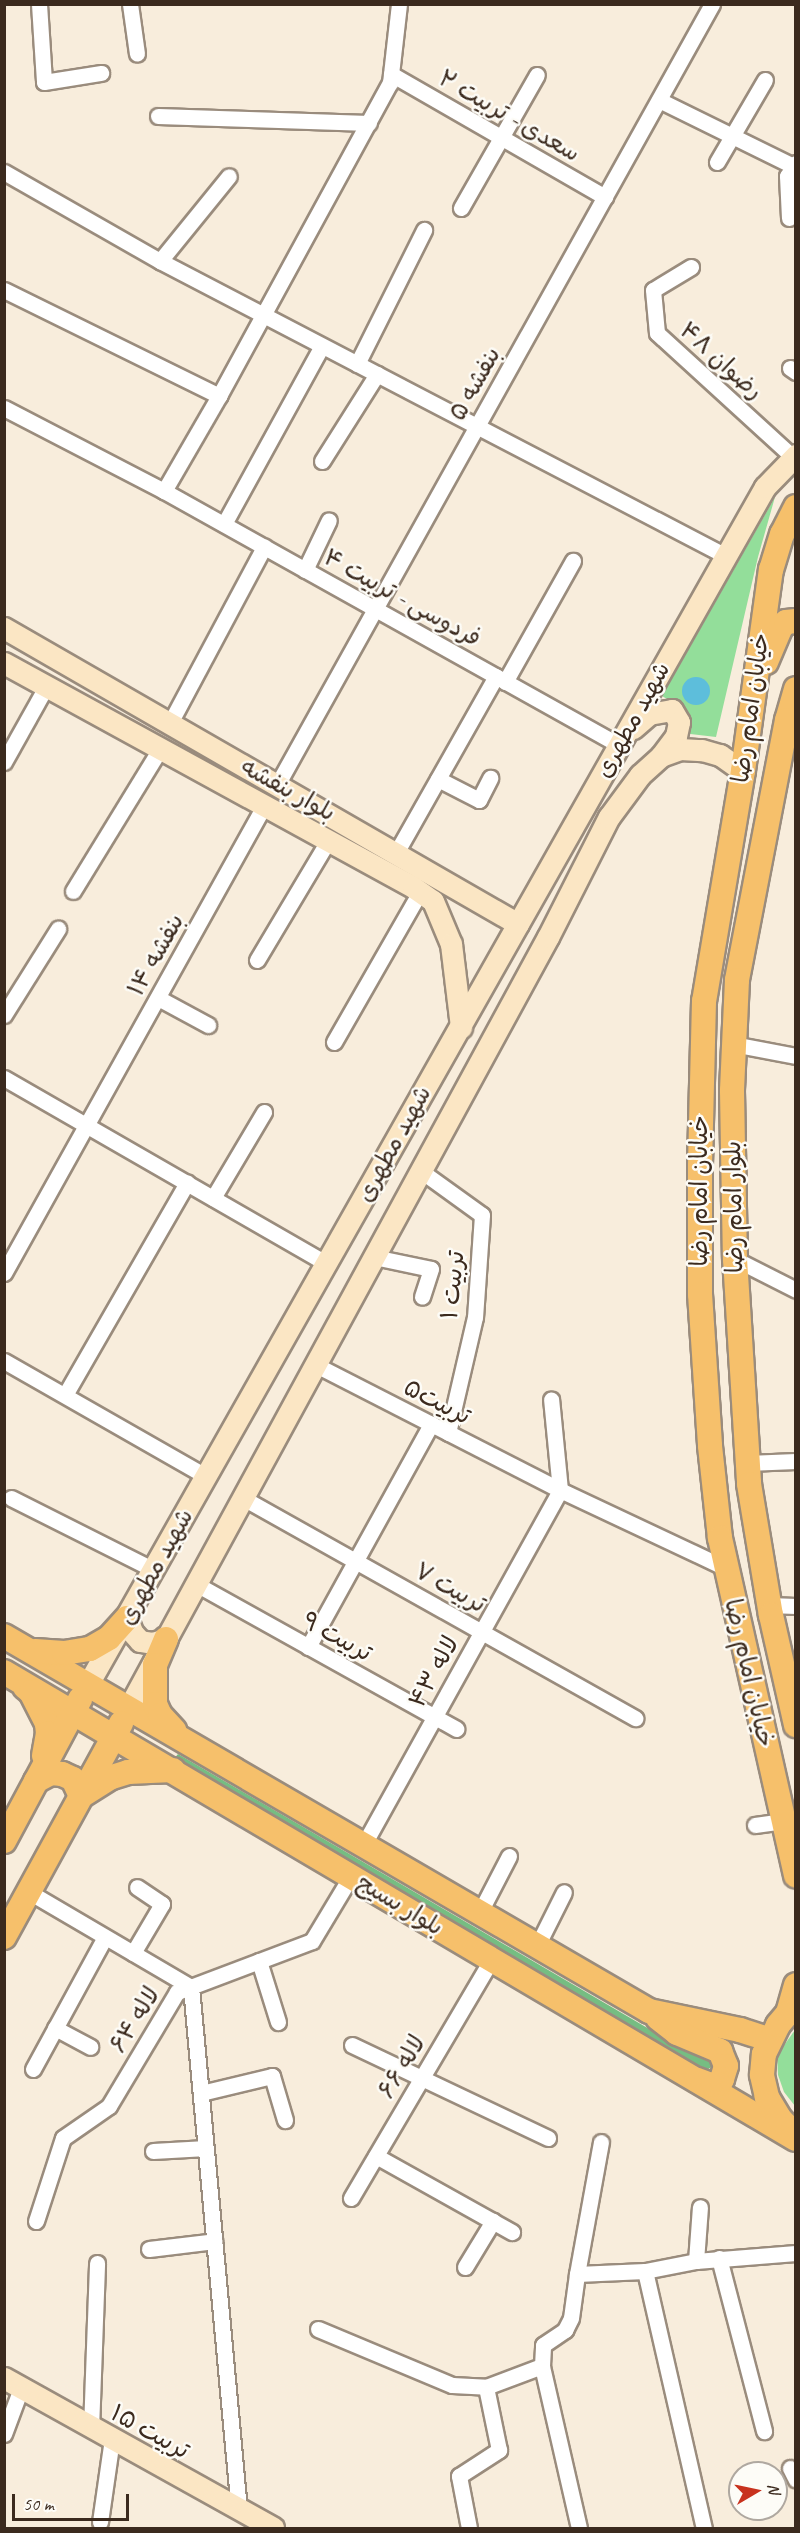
<!DOCTYPE html>
<meta charset="utf-8">
<style>
body{margin:0}
#map{position:relative;width:800px;height:2533px;overflow:hidden;background:#f8eddc;font-family:Caveat,"Playpen Sans Arabic",sans-serif}
div>[style]{position:absolute}
.green>*{inset:0;background:#93de9a}
.forest>*{inset:0;background:#76bd82}
.water>*{inset:0;background:#5dbedb}
.round{border-radius:50%}
.roads{filter:drop-shadow(2px 0 #9a8c7d) drop-shadow(-2px 0 #9a8c7d) drop-shadow(0 2px #9a8c7d) drop-shadow(0 -2px #9a8c7d)}
.street>*{height:15px;margin:-7.5px;padding:0 7.5px;transform-origin:7.5px;border-radius:7.5px;background:#fff}
.secondary>*{height:21px;margin:-10.5px;padding:0 10.5px;transform-origin:10.5px;border-radius:10.5px;background:#fbe6c4}
.primary>*{height:24px;margin:-12px;padding:0 12px;transform-origin:12px;border-radius:12px;background:#f6c06b}
span{translate:-50% -50%;white-space:nowrap;text-align:center;line-height:1.15;-webkit-text-stroke:5px #fdfcf7;paint-order:stroke}
.street-label{font-size:24px;color:#3b2a1e}
.frame{position:absolute;inset:0;border:6px solid #3b2a1e;pointer-events:none}
.north{position:absolute;left:728px;top:2461px;width:60px;height:60px;box-sizing:border-box;background:#fdfcf7;border:2px solid #afa8a0;border-radius:50%;rotate:81deg;font-size:16px;font-weight:700;line-height:24px;text-align:center;color:#3b2a1e}
.north::after{content:'';display:block;margin:auto;width:21px;height:27px;background:#c8321e;clip-path:polygon(50% 0,100% 100%,50% 72%,0 100%)}
.scale{position:absolute;left:12px;top:2494px;width:117px;height:27px;box-sizing:border-box;border:3px solid #3b2a1e;border-top:0;padding-left:8px;font-size:18px;line-height:21px;white-space:nowrap;color:#3b2a1e;-webkit-text-stroke:4px #fdfcf7;paint-order:stroke}
</style>
<div id="map">
<div class="green">
<div style="clip-path:polygon(775px 497px,758px 557px,716px 737px,682px 733px,677px 705px,662px 696px)"></div>
<div style="clip-path:polygon(795px 2030px,795px 2106px,784px 2092px,778px 2075px,777px 2055px)"></div>
</div>
<div class="forest">
<div style="clip-path:polygon(178px 1754px,668px 2040px,710px 2055px,715px 2065px,705px 2071px,700px 2068px,177px 1767px,173px 1760px)"></div>
</div>
<div class="water">
<div class="round" style="left:682px;top:677px;width:28px;height:28px"></div>
</div>
<div class="roads">
<div class="street">
<div style="left:39px;top:4px;width:78px;rotate:86.3deg"></div>
<div style="left:44px;top:82px;width:58px;rotate:-9deg"></div>
<div style="left:130px;top:4px;width:50px;rotate:82deg"></div>
<div style="left:391px;top:74px;width:247px;rotate:29.9deg"></div>
<div style="left:659px;top:100px;width:149px;rotate:26.2deg"></div>
<div style="left:158px;top:116px;width:211px;rotate:1.9deg"></div>
<div style="left:717px;top:162px;width:95px;rotate:-59.7deg"></div>
<div style="left:4px;top:172px;width:180px;rotate:29.7deg"></div>
<div style="left:160px;top:261px;width:638px;rotate:27.53deg"></div>
<div style="left:461px;top:208px;width:153px;rotate:-60.3deg"></div>
<div style="left:789px;top:218px;width:42px;rotate:-92.7deg"></div>
<div style="left:787px;top:176px;width:16px;rotate:-55deg"></div>
<div style="left:160px;top:261px;width:109px;rotate:-50.9deg"></div>
<div style="left:691px;top:267px;width:44px;rotate:148.8deg"></div>
<div style="left:653px;top:290px;width:43px;rotate:84.7deg"></div>
<div style="left:657px;top:333px;width:184px;rotate:42.4deg"></div>
<div style="left:4px;top:290px;width:240px;rotate:26.2deg"></div>
<div style="left:357px;top:364px;width:150px;rotate:-63.4deg"></div>
<div style="left:790px;top:368px;width:7px;rotate:34deg"></div>
<div style="left:4px;top:408px;width:180px;rotate:27.4deg"></div>
<div style="left:164px;top:491px;width:521px;rotate:29.17deg"></div>
<div style="left:322px;top:461px;width:103px;rotate:-57.7deg"></div>
<div style="left:164px;top:491px;width:110px;rotate:-59.9deg"></div>
<div style="left:219px;top:396px;width:357px;rotate:-61.4deg"></div>
<div style="left:390px;top:83px;width:80px;rotate:-83.5deg"></div>
<div style="left:224px;top:524px;width:203px;rotate:-61.2deg"></div>
<div style="left:305px;top:570px;width:55px;rotate:-64.4deg"></div>
<div style="left:505px;top:682px;width:139px;rotate:-60.7deg"></div>
<div style="left:170px;top:723px;width:200px;rotate:-61.9deg"></div>
<div style="left:4px;top:762px;width:88px;rotate:-60.8deg"></div>
<div style="left:438px;top:779px;width:46px;rotate:27.1deg"></div>
<div style="left:479px;top:800px;width:25px;rotate:-63deg"></div>
<div style="left:277px;top:785px;width:894px;rotate:-60.88deg"></div>
<div style="left:396px;top:853px;width:203px;rotate:-60.5deg"></div>
<div style="left:73px;top:891px;width:167px;rotate:-58.5deg"></div>
<div style="left:257px;top:960px;width:139px;rotate:-59.2deg"></div>
<div style="left:158px;top:998px;width:57px;rotate:28.4deg"></div>
<div style="left:4px;top:1015px;width:102px;rotate:-57.9deg"></div>
<div style="left:334px;top:1042px;width:173px;rotate:-60.2deg"></div>
<div style="left:733px;top:1044px;width:64px;rotate:10.8deg"></div>
<div style="left:4px;top:1078px;width:373px;rotate:29.9deg"></div>
<div style="left:421px;top:1171px;width:75px;rotate:35.8deg"></div>
<div style="left:482px;top:1215px;width:102px;rotate:93.9deg"></div>
<div style="left:475px;top:1317px;width:119px;rotate:103.1deg"></div>
<div style="left:213px;top:1198px;width:100px;rotate:-59.3deg"></div>
<div style="left:374px;top:1257px;width:58px;rotate:11.9deg"></div>
<div style="left:431px;top:1269px;width:29px;rotate:108deg"></div>
<div style="left:735px;top:1259px;width:68px;rotate:26.9deg"></div>
<div style="left:4px;top:1273px;width:534px;rotate:-60.89deg"></div>
<div style="left:4px;top:1361px;width:234px;rotate:29.7deg"></div>
<div style="left:316px;top:1365px;width:274px;rotate:27.1deg"></div>
<div style="left:560px;top:1490px;width:183px;rotate:25.2deg"></div>
<div style="left:65px;top:1395px;width:245px;rotate:-60.1deg"></div>
<div style="left:747px;top:1463px;width:49px;rotate:-2.3deg"></div>
<div style="left:11px;top:1498px;width:160px;rotate:26.7deg"></div>
<div style="left:243px;top:1498px;width:450px;rotate:29.3deg"></div>
<div style="left:196px;top:1584px;width:298px;rotate:29.1deg"></div>
<div style="left:769px;top:1605px;width:27px;rotate:2deg"></div>
<div style="left:308px;top:1647px;width:255px;rotate:-61.1deg"></div>
<div style="left:755px;top:1825px;width:27px;rotate:-8deg"></div>
<div style="left:364px;top:1844px;width:405px;rotate:-61deg"></div>
<div style="left:560px;top:1490px;width:91px;rotate:-95.6deg"></div>
<div style="left:29px;top:1892px;width:188px;rotate:30.4deg"></div>
<div style="left:191px;top:1987px;width:525px;rotate:84.76deg"></div>
<div style="left:480px;top:1912px;width:63px;rotate:-62.6deg"></div>
<div style="left:537px;top:1946px;width:60px;rotate:-63.4deg"></div>
<div style="left:133px;top:1953px;width:57px;rotate:-59.4deg"></div>
<div style="left:162px;top:1904px;width:30px;rotate:-146deg"></div>
<div style="left:259px;top:1961px;width:64px;rotate:72.7deg"></div>
<div style="left:55px;top:2028px;width:40px;rotate:28deg"></div>
<div style="left:352px;top:2045px;width:217px;rotate:25.4deg"></div>
<div style="left:33px;top:2069px;width:150px;rotate:-61.4deg"></div>
<div style="left:201px;top:2093px;width:73px;rotate:-13.5deg"></div>
<div style="left:272px;top:2076px;width:46px;rotate:73.5deg"></div>
<div style="left:153px;top:2151px;width:53px;rotate:-3.2deg"></div>
<div style="left:376px;top:2156px;width:156px;rotate:29.2deg"></div>
<div style="left:351px;top:2198px;width:277px;rotate:-59.5deg"></div>
<div style="left:36px;top:2221px;width:87px;rotate:-72deg"></div>
<div style="left:63px;top:2138px;width:56px;rotate:-34.8deg"></div>
<div style="left:109px;top:2106px;width:133px;rotate:-59.2deg"></div>
<div style="left:177px;top:1992px;width:144px;rotate:-20.7deg"></div>
<div style="left:312px;top:1941px;width:76px;rotate:-59deg"></div>
<div style="left:149px;top:2249px;width:66px;rotate:-6.9deg"></div>
<div style="left:719px;top:2258px;width:179px;rotate:75.4deg"></div>
<div style="left:696px;top:2261px;width:54px;rotate:-85.8deg"></div>
<div style="left:465px;top:2267px;width:54px;rotate:-58.7deg"></div>
<div style="left:645px;top:2271px;width:264px;rotate:77.1deg"></div>
<div style="left:577px;top:2274px;width:68px;rotate:-2.5deg"></div>
<div style="left:645px;top:2271px;width:52px;rotate:-11.1deg"></div>
<div style="left:696px;top:2261px;width:100px;rotate:-4.6deg"></div>
<div style="left:318px;top:2329px;width:145px;rotate:22.7deg"></div>
<div style="left:452px;top:2385px;width:34px;rotate:3deg"></div>
<div style="left:91px;top:2429px;width:166px;rotate:-87.9deg"></div>
<div style="left:4px;top:2434px;width:49px;rotate:-69.7deg"></div>
<div style="left:790px;top:2468px;width:13px;rotate:63deg"></div>
<div style="left:100px;top:2522px;width:84px;rotate:-81.8deg"></div>
<div style="left:469px;top:2528px;width:53px;rotate:-100.9deg"></div>
<div style="left:459px;top:2476px;width:48px;rotate:-33deg"></div>
<div style="left:499px;top:2450px;width:64px;rotate:-101.7deg"></div>
<div style="left:486px;top:2387px;width:60px;rotate:-20.6deg"></div>
<div style="left:579px;top:2528px;width:166px;rotate:-102.9deg"></div>
<div style="left:542px;top:2366px;width:21px;rotate:-87deg"></div>
<div style="left:543px;top:2345px;width:27px;rotate:-34deg"></div>
<div style="left:565px;top:2330px;width:13px;rotate:-63deg"></div>
<div style="left:571px;top:2318px;width:44px;rotate:-82.2deg"></div>
<div style="left:577px;top:2274px;width:134px;rotate:-79.7deg"></div>
</div>
<div class="secondary">
<div style="left:4px;top:628px;width:593px;rotate:29.94deg"></div>
<div style="left:4px;top:663px;width:466px;rotate:28.7deg"></div>
<div style="left:413px;top:887px;width:24px;rotate:35deg"></div>
<div style="left:433px;top:901px;width:47px;rotate:67.3deg"></div>
<div style="left:451px;top:944px;width:84px;rotate:83.1deg"></div>
<div style="left:633px;top:728px;width:21px;rotate:-41deg"></div>
<div style="left:649px;top:714px;width:23px;rotate:-10deg"></div>
<div style="left:672px;top:710px;width:14px;rotate:60deg"></div>
<div style="left:679px;top:722px;width:14px;rotate:102deg"></div>
<div style="left:676px;top:736px;width:25px;rotate:127deg"></div>
<div style="left:127px;top:1618px;width:15px;rotate:70deg"></div>
<div style="left:132px;top:1632px;width:12px;rotate:48deg"></div>
<div style="left:140px;top:1641px;width:12px;rotate:9deg"></div>
<div style="left:152px;top:1643px;width:15px;rotate:-16deg"></div>
<div style="left:88px;top:1684px;width:1375px;rotate:-60.51deg"></div>
<div style="left:765px;top:487px;width:45px;rotate:-45.9deg"></div>
<div style="left:129px;top:1707px;width:877px;rotate:-61.45deg"></div>
<div style="left:548px;top:937px;width:135px;rotate:-63.1deg"></div>
<div style="left:609px;top:817px;width:52px;rotate:-53.6deg"></div>
<div style="left:640px;top:775px;width:28px;rotate:-42deg"></div>
<div style="left:661px;top:756px;width:20px;rotate:-20deg"></div>
<div style="left:680px;top:749px;width:22px;rotate:3deg"></div>
<div style="left:702px;top:750px;width:19px;rotate:16deg"></div>
<div style="left:720px;top:755px;width:28px;rotate:35deg"></div>
<div style="left:4px;top:2378px;width:308px;rotate:29.1deg"></div>
</div>
<div class="primary">
<div style="left:796px;top:507px;width:30px;rotate:117deg"></div>
<div style="left:782px;top:534px;width:37px;rotate:107deg"></div>
<div style="left:771px;top:569px;width:204px;rotate:97.9deg"></div>
<div style="left:743px;top:771px;width:233px;rotate:99.6deg"></div>
<div style="left:704px;top:1001px;width:165px;rotate:91.4deg"></div>
<div style="left:700px;top:1166px;width:128px;rotate:90deg"></div>
<div style="left:700px;top:1294px;width:152px;rotate:86.2deg"></div>
<div style="left:710px;top:1446px;width:93px;rotate:83.8deg"></div>
<div style="left:720px;top:1538px;width:346px;rotate:77.3deg"></div>
<div style="left:766px;top:662px;width:38px;rotate:-67deg"></div>
<div style="left:781px;top:627px;width:7px;rotate:-45deg"></div>
<div style="left:786px;top:622px;width:10px;rotate:-6deg"></div>
<div style="left:796px;top:689px;width:32px;rotate:106deg"></div>
<div style="left:787px;top:720px;width:265px;rotate:100.9deg"></div>
<div style="left:737px;top:980px;width:111px;rotate:92.6deg"></div>
<div style="left:732px;top:1091px;width:168px;rotate:89deg"></div>
<div style="left:735px;top:1259px;width:225px;rotate:86.4deg"></div>
<div style="left:749px;top:1484px;width:133px;rotate:80.5deg"></div>
<div style="left:771px;top:1615px;width:113px;rotate:77.2deg"></div>
<div style="left:4px;top:1636px;width:746px;rotate:30.17deg"></div>
<div style="left:649px;top:2011px;width:93px;rotate:11.8deg"></div>
<div style="left:740px;top:2030px;width:32px;rotate:18deg"></div>
<div style="left:166px;top:1639px;width:28px;rotate:113deg"></div>
<div style="left:155px;top:1665px;width:39px;rotate:90deg"></div>
<div style="left:155px;top:1704px;width:12px;rotate:66deg"></div>
<div style="left:160px;top:1715px;width:21px;rotate:47deg"></div>
<div style="left:35px;top:1651px;width:29px;rotate:4deg"></div>
<div style="left:64px;top:1653px;width:26px;rotate:-9deg"></div>
<div style="left:90px;top:1649px;width:22px;rotate:-30deg"></div>
<div style="left:109px;top:1638px;width:27px;rotate:-48deg"></div>
<div style="left:4px;top:1672px;width:919px;rotate:30.53deg"></div>
<div style="left:25px;top:1687px;width:8px;rotate:40deg"></div>
<div style="left:31px;top:1692px;width:36px;rotate:63deg"></div>
<div style="left:47px;top:1724px;width:9px;rotate:84deg"></div>
<div style="left:48px;top:1733px;width:23px;rotate:100deg"></div>
<div style="left:36px;top:1781px;width:17px;rotate:-28deg"></div>
<div style="left:51px;top:1773px;width:11px;rotate:5deg"></div>
<div style="left:62px;top:1774px;width:12px;rotate:24deg"></div>
<div style="left:73px;top:1779px;width:19px;rotate:65deg"></div>
<div style="left:81px;top:1796px;width:36px;rotate:-32deg"></div>
<div style="left:112px;top:1777px;width:17px;rotate:-17deg"></div>
<div style="left:128px;top:1772px;width:45px;rotate:-2.5deg"></div>
<div style="left:4px;top:1841px;width:161px;rotate:-61.8deg"></div>
<div style="left:4px;top:1937px;width:244px;rotate:-61.3deg"></div>
<div style="left:788px;top:2013px;width:29px;rotate:-74deg"></div>
<div style="left:658px;top:2018px;width:24px;rotate:38deg"></div>
<div style="left:677px;top:2033px;width:47px;rotate:22.7deg"></div>
<div style="left:720px;top:2051px;width:16px;rotate:68deg"></div>
<div style="left:726px;top:2066px;width:14px;rotate:107deg"></div>
<div style="left:722px;top:2079px;width:6px;rotate:121deg"></div>
<div style="left:719px;top:2084px;width:8px;rotate:173deg"></div>
<div style="left:711px;top:2085px;width:15px;rotate:-160deg"></div>
<div style="left:792px;top:2131px;width:17px;rotate:-135deg"></div>
<div style="left:780px;top:2119px;width:26px;rotate:-121deg"></div>
<div style="left:767px;top:2097px;width:23px;rotate:-103deg"></div>
<div style="left:762px;top:2075px;width:21px;rotate:-85deg"></div>
<div style="left:764px;top:2054px;width:32px;rotate:-64deg"></div>
<div style="left:778px;top:2025px;width:16px;rotate:-50deg"></div>
<div style="left:788px;top:2013px;width:9px;rotate:-27deg"></div>
</div>
</div>
<div class="street-label">
<span style="left:509px;top:116px;rotate:30deg">سعدی - تربیت ۲</span>
<span style="left:721px;top:361px;rotate:42deg">رضوان ۴۸</span>
<span style="left:475px;top:384px;rotate:-61deg">بنفشه ۵</span>
<span style="left:402px;top:598px;rotate:29deg">فردوسی - تربیت ۴</span>
<span style="left:751px;top:708px;rotate:-82deg">خیابان امام رضا</span>
<span style="left:633px;top:720px;rotate:-61deg">شهید مطهری</span>
<span style="left:288px;top:790px;rotate:29deg">بلوار بنفشه</span>
<span style="left:156px;top:955px;rotate:-61deg">بنفشه ۱۴</span>
<span style="left:394px;top:1144px;rotate:-61deg">شهید مطهری</span>
<span style="left:700px;top:1191px;rotate:-90deg">خیابان امام رضا</span>
<span style="left:734px;top:1207px;rotate:-91deg">بلوار امام رضا</span>
<span style="left:453px;top:1285px;rotate:-84deg">تربیت ۱</span>
<span style="left:437px;top:1402px;rotate:27deg">تربیت۵</span>
<span style="left:156px;top:1567px;rotate:-61deg">شهید مطهری</span>
<span style="left:450px;top:1588px;rotate:29deg">تربیت ۷</span>
<span style="left:337px;top:1637px;rotate:29deg">تربیت ۹</span>
<span style="left:434px;top:1672px;rotate:-61deg">لاله ۴۳</span>
<span style="left:749px;top:1673px;rotate:77deg">خیابان امام رضا</span>
<span style="left:400px;top:1905px;rotate:31deg">بلوار بسیج</span>
<span style="left:135px;top:2020px;rotate:-58deg">لاله ۶۴</span>
<span style="left:402px;top:2067px;rotate:-59deg">لاله ۶۶</span>
<span style="left:150px;top:2432px;rotate:29deg">تربیت ۱۵</span>
</div>
<div class="frame"></div>
<div class="north">N</div>
<div class="scale">50 m</div>
</div>
